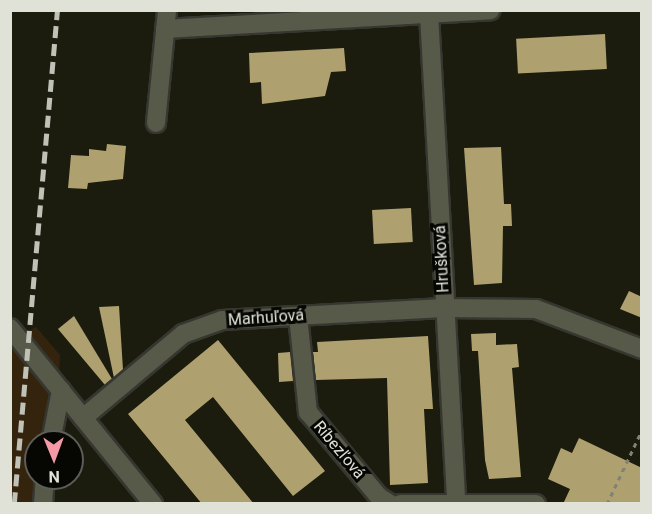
<!DOCTYPE html>
<meta charset="utf-8">
<style>
body{margin:0}
#map{position:relative;width:652px;height:514px;overflow:hidden;background:#1b1c0e;font-family:Roboto,sans-serif}
div>[style]{position:absolute}
.green>*{inset:0;background:#35240d}
.building>*{inset:0;background:#afa06f;transform-origin:0 0}
.path>*{height:3px;margin-top:-1.5px;transform-origin:0;background:repeating-linear-gradient(90deg,#808276 0 4.5px,transparent 0 9px)}
.roads{filter:drop-shadow(2px 0 #363730) drop-shadow(-2px 0 #363730) drop-shadow(0 2px #363730) drop-shadow(0 -2px #363730)}
.minor>*{height:18px;margin:-9px;padding:0 9px;transform-origin:9px;border-radius:9px;background:#575949}
.rail>*{height:4.5px;margin-top:-2.25px;transform-origin:0;background:repeating-linear-gradient(90deg,#c0c2b8 0 12px,transparent 0 18px)}
span{translate:-50% -50%;white-space:nowrap;text-align:center;line-height:1.15;-webkit-text-stroke:6px #060603;paint-order:stroke}
.street-label{font-size:16px;color:#e0e2d8}
.frame{position:absolute;inset:0;border:12px solid #e0e2d8;pointer-events:none}
.north{position:absolute;left:24px;top:430px;width:60px;height:60px;box-sizing:border-box;background:#060603;border:2px solid #5d5e58;border-radius:50%;rotate:179deg;font-size:16px;font-weight:700;line-height:24px;text-align:center;color:#e0e2d8}
.north::after{content:'';display:block;margin:auto;width:21px;height:27px;background:#f49aa6;clip-path:polygon(50% 0,100% 100%,50% 72%,0 100%)}
</style>
<div id="map">
<div class="green">
<div style="clip-path:polygon(36px 327px,60px 355px,56px 442px,36px 442px,36px 478px,54px 478px,53px 503px,11px 503px,10px 341px)"></div>
</div>
<div class="building">
<div style="left:605px;top:34px;width:35px;height:89px;rotate:87deg"></div>
<div style="clip-path:polygon(344px 48px,346px 71px,331px 72px,325px 96px,262px 104px,261px 82px,250px 83px,249px 53px)"></div>
<div style="clip-path:polygon(107px 144px,126px 146px,123px 179px,88px 183px,87px 189px,68px 188px,71px 155px,89px 156px,89px 149px,106px 151px)"></div>
<div style="clip-path:polygon(501px 147px,504px 204px,511px 204px,512px 226px,503px 226px,502px 283px,474px 285px,464px 148px)"></div>
<div style="left:411px;top:208px;width:34px;height:39px;rotate:87deg"></div>
<div style="clip-path:polygon(629px 291px,642px 297px,642px 318px,620px 309px)"></div>
<div style="clip-path:polygon(119px 306px,123px 370px,114px 378px,99px 307px)"></div>
<div style="clip-path:polygon(74px 316px,112px 379px,105px 385px,58px 329px)"></div>
<div style="clip-path:polygon(496px 333px,496px 345px,517px 344px,519px 367px,512px 368px,521px 477px,489px 479px,485px 460px,478px 351px,472px 351px,471px 334px)"></div>
<div style="clip-path:polygon(428px 336px,433px 409px,424px 409px,428px 483px,390px 485px,387px 378px,316px 380px,313px 352px,318px 352px,317px 342px)"></div>
<div style="clip-path:polygon(218px 340px,325px 471px,293px 496px,213px 397px,185px 420px,254px 504px,202px 504px,128px 414px)"></div>
<div style="clip-path:polygon(290px 352px,293px 381px,279px 382px,278px 353px)"></div>
<div style="clip-path:polygon(579px 438px,642px 468px,642px 504px,563px 504px,570px 489px,548px 479px,561px 448px,572px 453px)"></div>
</div>
<div class="path">
<div style="left:607px;top:504px;width:82px;rotate:-64.7deg"></div>
</div>
<div class="roads">
<div class="minor">
<div style="left:429px;top:14px;width:491px;rotate:86.8deg"></div>
<div style="left:165px;top:29px;width:326px;rotate:-3.3deg"></div>
<div style="left:156px;top:123px;width:114px;rotate:-84.4deg"></div>
<div style="left:298px;top:316px;width:97px;rotate:84.1deg"></div>
<div style="left:308px;top:412px;width:111px;rotate:50.1deg"></div>
<div style="left:379px;top:497px;width:13px;rotate:32deg"></div>
<div style="left:10px;top:328px;width:227px;rotate:50.9deg"></div>
<div style="left:83px;top:418px;width:131px;rotate:-40deg"></div>
<div style="left:183px;top:334px;width:41px;rotate:-19.7deg"></div>
<div style="left:222px;top:320px;width:222px;rotate:-3.1deg"></div>
<div style="left:444px;top:308px;width:92px;rotate:0.6deg"></div>
<div style="left:536px;top:309px;width:113px;rotate:20.7deg"></div>
<div style="left:51px;top:442px;width:53px;rotate:-79.1deg"></div>
<div style="left:43px;top:504px;width:26px;rotate:-86deg"></div>
<div style="left:400px;top:504px;width:136px"></div>
</div>
</div>
<div class="rail">
<div style="left:14px;top:504px;width:496px;rotate:-85deg"></div>
</div>
<div class="street-label">
<span style="left:442px;top:259px;rotate:-93deg">Hrušková</span>
<span style="left:266px;top:318px;rotate:-4deg">Marhuľová</span>
<span style="left:339px;top:450px;rotate:50deg">Ríbezľová</span>
</div>
<div class="frame"></div>
<div class="north">N</div>
</div>
